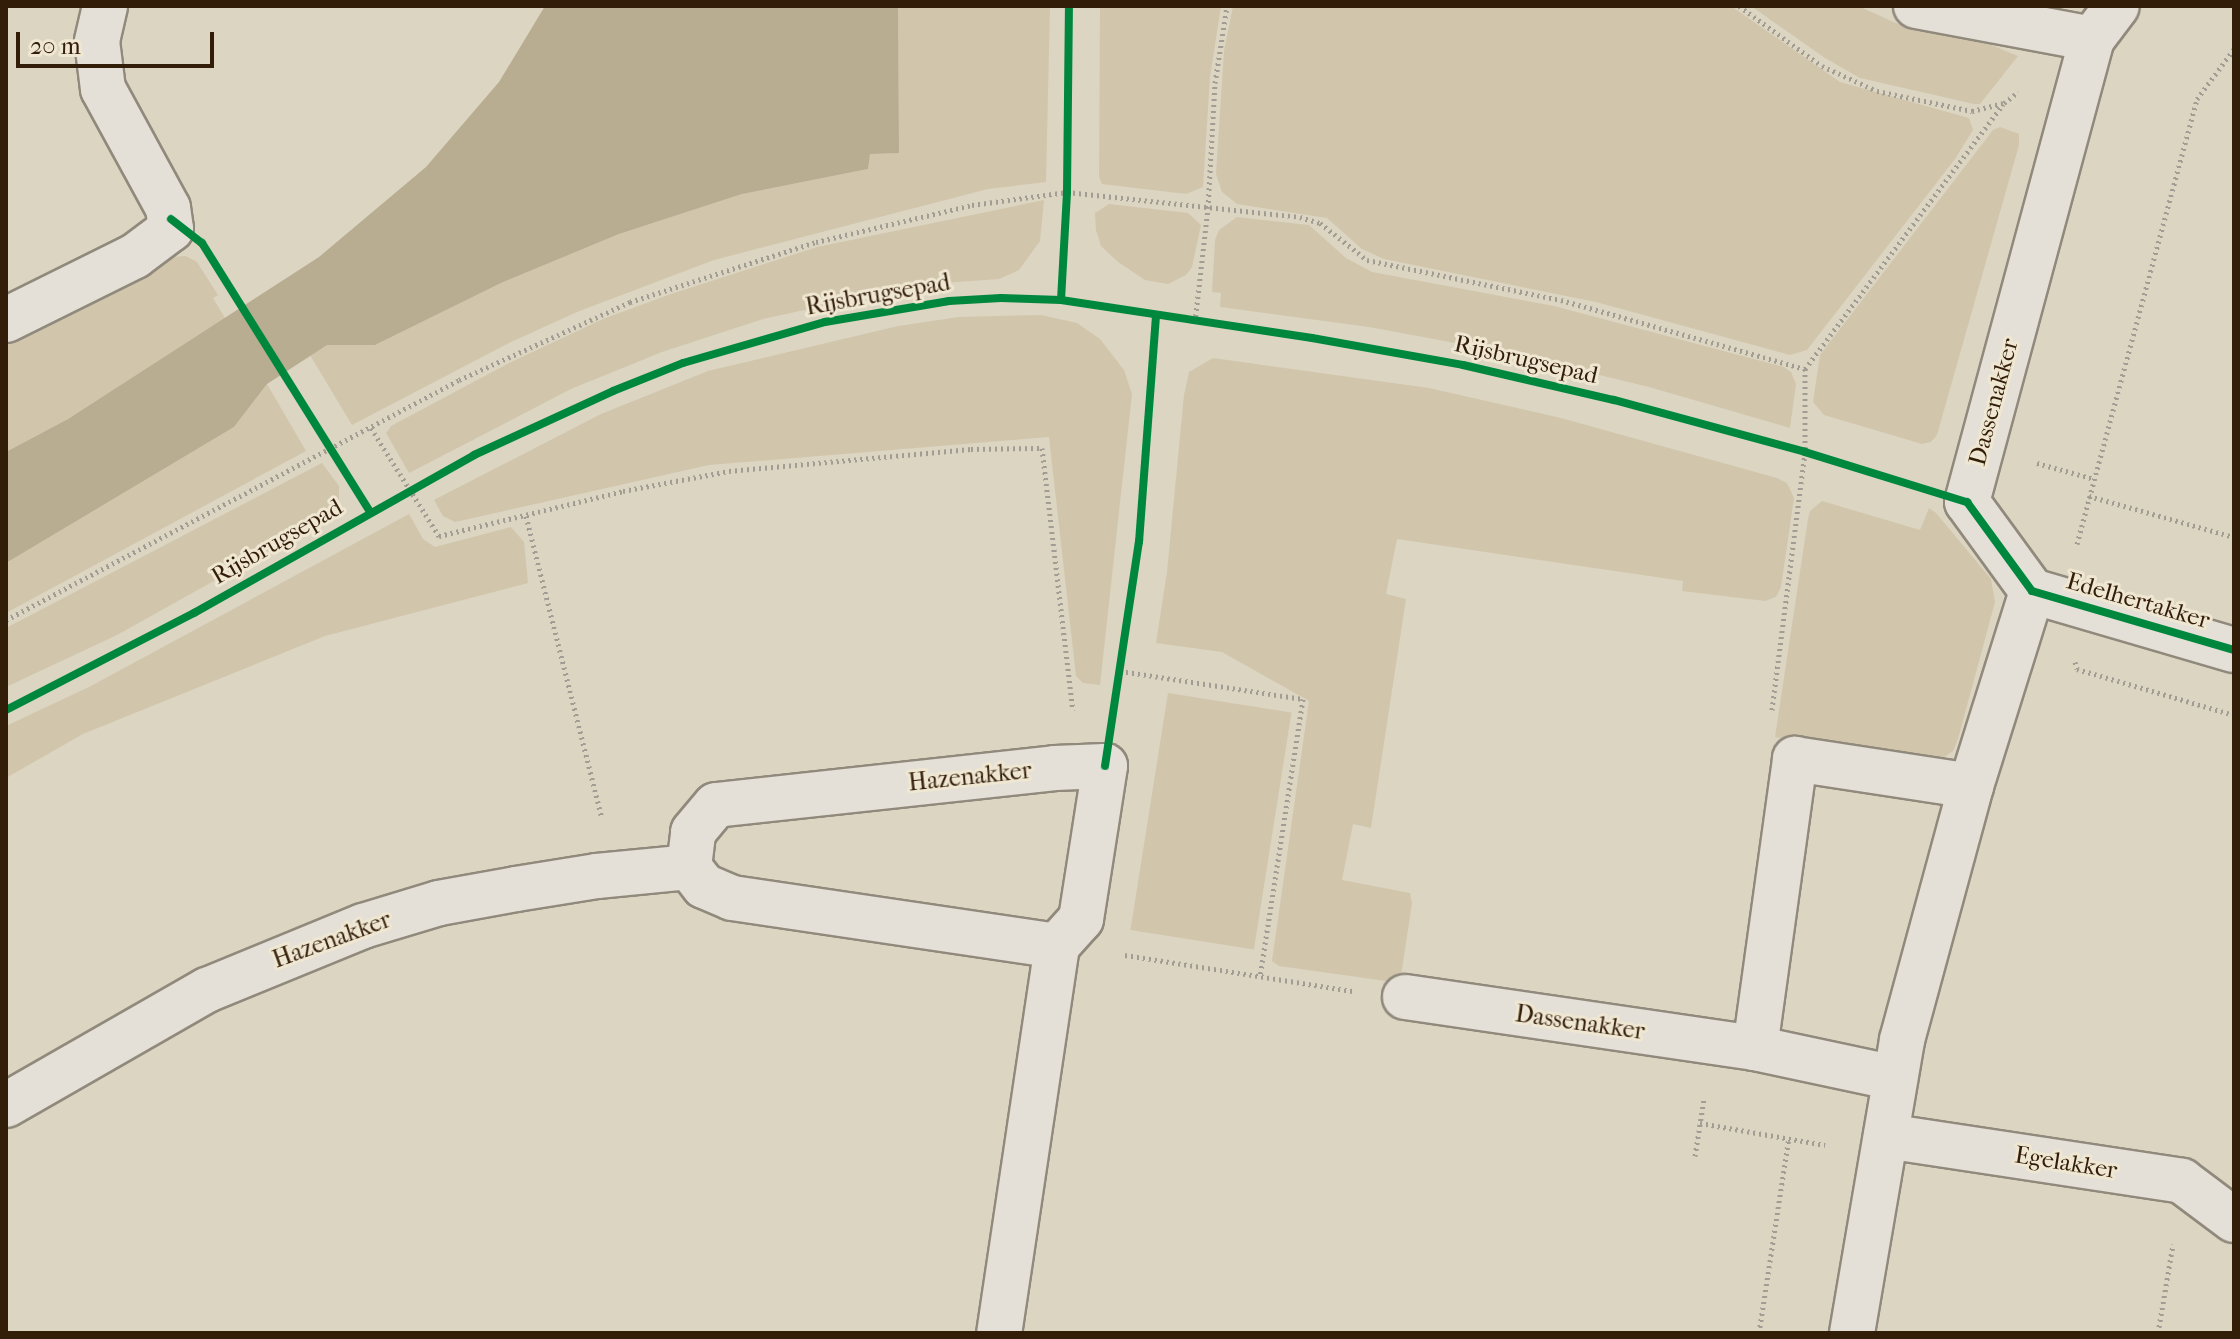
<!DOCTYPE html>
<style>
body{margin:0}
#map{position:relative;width:2240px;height:1339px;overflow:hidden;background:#dcd5c2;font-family:"IM FELL French Canon",serif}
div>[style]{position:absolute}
.green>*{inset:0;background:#d1c6ac;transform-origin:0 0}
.water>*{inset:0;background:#b8ac91}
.path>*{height:5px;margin-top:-2.5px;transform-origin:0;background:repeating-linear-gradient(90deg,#a29d94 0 2px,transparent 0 6px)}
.roads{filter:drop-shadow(2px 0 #90897c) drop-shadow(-2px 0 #90897c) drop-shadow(0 2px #90897c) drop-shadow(0 -2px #90897c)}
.minor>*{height:44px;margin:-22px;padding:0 22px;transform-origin:22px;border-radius:22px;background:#e4e0d7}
.cycleway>*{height:8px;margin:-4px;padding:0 4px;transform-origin:4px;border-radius:4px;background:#00873e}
span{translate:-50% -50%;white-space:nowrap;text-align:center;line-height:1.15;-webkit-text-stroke:6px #efe7d1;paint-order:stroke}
.street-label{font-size:24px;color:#321d09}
.frame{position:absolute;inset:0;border:8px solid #321d09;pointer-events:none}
.scale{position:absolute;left:16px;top:32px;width:198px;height:36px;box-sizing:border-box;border:4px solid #321d09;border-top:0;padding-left:10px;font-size:24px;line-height:28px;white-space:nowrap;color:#321d09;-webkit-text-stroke:6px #efe7d1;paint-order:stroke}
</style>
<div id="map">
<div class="green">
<div style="clip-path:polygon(898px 6px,1050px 6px,1046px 182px,988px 189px,714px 260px,577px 312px,509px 343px,352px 425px,310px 355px,327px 345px,375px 345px,501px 283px,619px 234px,742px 194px,868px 169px,869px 154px,899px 153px)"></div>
<div style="clip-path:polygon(1100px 6px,1221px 6px,1210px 77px,1203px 187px,1186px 194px,1102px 184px,1099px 177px)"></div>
<div style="clip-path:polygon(1233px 6px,1731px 6px,1840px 82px,1969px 118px,1973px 130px,1955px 159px,1807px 350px,1790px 355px,1596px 302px,1384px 259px,1362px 249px,1327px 218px,1237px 204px,1222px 192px,1216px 174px,1224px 51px)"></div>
<div style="clip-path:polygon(1751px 6px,1858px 6px,1907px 28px,1984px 42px,2018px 56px,1980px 104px,1974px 104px,1860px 78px,1825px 58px)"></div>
<div style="clip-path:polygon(2000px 127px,2019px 134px,2019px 145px,1937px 435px,1931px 442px,1922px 444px,1824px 415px,1813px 402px,1820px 355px,1993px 130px)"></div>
<div style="clip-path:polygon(1044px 200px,1040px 241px,1019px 270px,999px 279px,941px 283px,873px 295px,763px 319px,662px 352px,571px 389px,409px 473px,386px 433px,391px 426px,509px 363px,603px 319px,668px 295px,817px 247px)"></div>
<div style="clip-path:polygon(1109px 204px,1188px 213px,1201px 225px,1192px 267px,1186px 275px,1168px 284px,1145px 280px,1118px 262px,1101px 246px,1096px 230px,1095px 213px)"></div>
<div style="clip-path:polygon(1237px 217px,1309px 225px,1346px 258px,1372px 272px,1554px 306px,1784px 367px,1791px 372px,1796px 384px,1790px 428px,1649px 387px,1509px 353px,1369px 327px,1220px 307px,1221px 293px,1212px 292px,1215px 240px,1219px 230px)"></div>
<div style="clip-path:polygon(186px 256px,197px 262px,218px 295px,213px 298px,225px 318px,68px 419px,6px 452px,6px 343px,173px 257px)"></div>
<div style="clip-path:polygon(1041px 315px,1077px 323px,1100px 339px,1124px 370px,1132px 394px,1100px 685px,1083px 683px,1076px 676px,1049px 437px,709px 465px,455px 522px,443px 516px,434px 500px,601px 414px,708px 371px,898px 326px,959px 317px)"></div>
<div style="clip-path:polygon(1213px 358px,1429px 388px,1561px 418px,1777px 478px,1787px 483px,1794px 498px,1781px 587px,1776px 597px,1765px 601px,1682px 591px,1683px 581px,1397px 539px,1386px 594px,1406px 599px,1371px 828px,1353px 824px,1342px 880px,1410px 893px,1412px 903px,1401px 976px,1393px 982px,1279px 966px,1272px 961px,1309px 701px,1222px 652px,1156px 643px,1167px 572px,1184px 395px,1189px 372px)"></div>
<div style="clip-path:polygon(267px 384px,306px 451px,6px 613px,6px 563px,234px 427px)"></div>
<div style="clip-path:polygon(322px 463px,339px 486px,339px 501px,333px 513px,323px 520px,117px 635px,6px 687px,6px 628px)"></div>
<div style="clip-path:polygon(1822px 501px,1920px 530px,1929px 508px,1936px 513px,1991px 579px,1995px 602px,1958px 739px,1953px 751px,1937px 762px,1918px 763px,1775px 737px,1808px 519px,1810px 511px)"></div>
<div style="clip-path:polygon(409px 514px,423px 539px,435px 547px,511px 527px,524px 542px,528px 583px,325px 636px,83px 734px,6px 778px,6px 726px,89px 687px)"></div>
<div style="left:1168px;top:693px;width:125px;height:240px;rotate:9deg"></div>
</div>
<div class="water">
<div style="clip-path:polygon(545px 6px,898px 6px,899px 153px,870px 154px,868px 169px,742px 194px,619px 234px,501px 283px,375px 345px,327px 345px,267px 384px,234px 427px,6px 563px,6px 452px,68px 419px,319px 257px,426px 167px,499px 82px)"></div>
</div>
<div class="path">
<div style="left:1739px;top:6px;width:102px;rotate:35.9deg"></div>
<div style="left:1822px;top:66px;width:60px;rotate:24.4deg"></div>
<div style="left:1877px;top:91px;width:97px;rotate:11.9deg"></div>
<div style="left:1972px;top:111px;width:33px;rotate:-14deg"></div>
<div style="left:2004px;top:103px;width:18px;rotate:-38deg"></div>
<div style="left:1195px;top:322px;width:115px;rotate:-83.5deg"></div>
<div style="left:1208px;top:208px;width:125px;rotate:-86.8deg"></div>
<div style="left:1215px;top:83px;width:78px;rotate:-81.1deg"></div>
<div style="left:1805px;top:369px;width:331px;rotate:-53.2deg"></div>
<div style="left:371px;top:428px;width:128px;rotate:57.8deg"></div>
<div style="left:439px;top:536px;width:189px;rotate:-13.7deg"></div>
<div style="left:623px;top:491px;width:108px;rotate:-10.7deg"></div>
<div style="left:729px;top:471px;width:243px;rotate:-5.2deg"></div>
<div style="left:971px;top:449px;width:71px;rotate:-0.8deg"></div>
<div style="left:1042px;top:448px;width:264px;rotate:83.3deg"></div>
<div style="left:2037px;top:463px;width:59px;rotate:15.7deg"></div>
<div style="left:2089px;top:496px;width:151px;rotate:15.8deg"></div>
<div style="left:526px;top:516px;width:311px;rotate:75.9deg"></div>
<div style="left:2077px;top:544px;width:461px;rotate:-74.9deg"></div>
<div style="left:2197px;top:99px;width:62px;rotate:-53.5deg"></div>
<div style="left:6px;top:620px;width:513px;rotate:-27.91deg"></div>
<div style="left:459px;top:380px;width:188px;rotate:-24.5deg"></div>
<div style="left:630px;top:302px;width:195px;rotate:-17.9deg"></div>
<div style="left:816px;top:242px;width:160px;rotate:-13.3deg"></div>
<div style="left:972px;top:205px;width:96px;rotate:-7.8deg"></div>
<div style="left:1067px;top:192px;width:234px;rotate:6.1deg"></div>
<div style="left:1300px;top:217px;width:21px;rotate:17deg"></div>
<div style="left:1320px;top:223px;width:60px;rotate:38.2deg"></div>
<div style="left:1367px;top:260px;width:198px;rotate:11.7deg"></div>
<div style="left:1561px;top:300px;width:254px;rotate:15.8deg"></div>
<div style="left:1805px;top:369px;width:83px;rotate:90deg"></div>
<div style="left:1805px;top:452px;width:260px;rotate:97.3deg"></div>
<div style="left:2075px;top:662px;width:7px;rotate:74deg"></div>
<div style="left:2077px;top:669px;width:164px;rotate:16.3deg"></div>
<div style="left:1120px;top:671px;width:185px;rotate:8.7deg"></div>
<div style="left:1303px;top:699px;width:280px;rotate:98.8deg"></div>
<div style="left:1125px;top:955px;width:230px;rotate:9deg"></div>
<div style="left:1700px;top:1123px;width:127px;rotate:10deg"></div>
<div style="left:1695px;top:1156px;width:58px;rotate:-81deg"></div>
<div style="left:1759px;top:1333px;width:197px;rotate:-81.3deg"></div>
<div style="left:2158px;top:1333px;width:90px;rotate:-80.4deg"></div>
</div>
<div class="roads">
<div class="minor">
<div style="left:1916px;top:6px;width:179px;rotate:10.6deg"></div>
<div style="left:6px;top:320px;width:144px;rotate:-26.4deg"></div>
<div style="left:135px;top:256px;width:45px;rotate:-36.9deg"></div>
<div style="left:171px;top:229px;width:21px;rotate:-98deg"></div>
<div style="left:168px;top:208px;width:136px;rotate:-118.6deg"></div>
<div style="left:103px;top:89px;width:48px;rotate:-97.1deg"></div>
<div style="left:97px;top:41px;width:36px;rotate:-77deg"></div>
<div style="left:2032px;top:591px;width:110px;rotate:-126.1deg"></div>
<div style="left:1967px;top:502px;width:480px;rotate:-74.9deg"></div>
<div style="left:2092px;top:39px;width:41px;rotate:-52.9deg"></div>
<div style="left:2032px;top:591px;width:210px;rotate:16.3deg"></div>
<div style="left:689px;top:867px;width:24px;rotate:52deg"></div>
<div style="left:704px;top:886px;width:30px;rotate:23deg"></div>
<div style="left:732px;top:898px;width:329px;rotate:8.4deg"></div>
<div style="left:1405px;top:997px;width:354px;rotate:8.3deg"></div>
<div style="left:1755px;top:1048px;width:143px;rotate:12.1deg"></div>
<div style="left:1755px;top:1048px;width:292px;rotate:-82.1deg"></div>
<div style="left:1795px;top:759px;width:178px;rotate:8.7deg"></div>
<div style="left:6px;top:1105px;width:232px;rotate:-29.8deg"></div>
<div style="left:207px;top:990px;width:169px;rotate:-22.3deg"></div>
<div style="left:363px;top:926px;width:79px;rotate:-16.8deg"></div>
<div style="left:439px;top:903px;width:78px;rotate:-10.3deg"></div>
<div style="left:516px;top:889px;width:82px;rotate:-9.1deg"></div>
<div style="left:597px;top:876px;width:92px;rotate:-5.6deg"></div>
<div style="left:689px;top:867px;width:35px;rotate:-83deg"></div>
<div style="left:693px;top:832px;width:35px;rotate:-50deg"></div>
<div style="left:716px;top:805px;width:341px;rotate:-6.2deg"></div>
<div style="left:1055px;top:768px;width:50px;rotate:-2.3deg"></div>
<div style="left:1105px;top:766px;width:155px;rotate:98.9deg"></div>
<div style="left:1081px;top:919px;width:36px;rotate:132deg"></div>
<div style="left:1057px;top:946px;width:391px;rotate:98.5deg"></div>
<div style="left:1886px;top:1136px;width:299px;rotate:8.6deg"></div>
<div style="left:2182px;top:1181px;width:65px;rotate:36.9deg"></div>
<div style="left:1852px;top:1333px;width:297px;rotate:-80.3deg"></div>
<div style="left:1902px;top:1040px;width:263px;rotate:-74.8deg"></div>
<div style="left:1971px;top:786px;width:204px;rotate:-72.6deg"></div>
</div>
</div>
<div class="cycleway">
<div style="left:171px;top:219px;width:39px;rotate:38deg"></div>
<div style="left:202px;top:243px;width:317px;rotate:58deg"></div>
<div style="left:1061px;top:300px;width:108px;rotate:-86.8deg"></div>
<div style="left:1067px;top:192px;width:186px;rotate:-89.4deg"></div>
<div style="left:6px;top:710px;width:212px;rotate:-27.3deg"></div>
<div style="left:194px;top:613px;width:322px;rotate:-29.4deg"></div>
<div style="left:474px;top:455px;width:153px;rotate:-24.7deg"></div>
<div style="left:613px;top:391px;width:75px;rotate:-21.8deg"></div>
<div style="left:683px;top:363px;width:148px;rotate:-16.1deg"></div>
<div style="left:825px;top:322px;width:126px;rotate:-9.6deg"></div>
<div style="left:949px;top:301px;width:52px;rotate:-3.3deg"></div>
<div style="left:1001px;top:298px;width:60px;rotate:1.9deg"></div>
<div style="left:1061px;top:300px;width:254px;rotate:8.6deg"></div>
<div style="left:1312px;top:338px;width:153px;rotate:10.1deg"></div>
<div style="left:1463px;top:365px;width:155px;rotate:13.1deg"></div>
<div style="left:1614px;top:400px;width:198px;rotate:15.2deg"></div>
<div style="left:1805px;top:452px;width:170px;rotate:17.2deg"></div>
<div style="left:1967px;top:502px;width:110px;rotate:53.9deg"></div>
<div style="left:2032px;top:591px;width:210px;rotate:16.3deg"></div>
<div style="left:1105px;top:766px;width:227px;rotate:-81.4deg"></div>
<div style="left:1139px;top:542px;width:227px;rotate:-85.7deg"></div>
</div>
<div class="street-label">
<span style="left:878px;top:295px;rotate:-10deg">Rijsbrugsepad</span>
<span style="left:1526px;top:360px;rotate:13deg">Rijsbrugsepad</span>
<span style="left:1994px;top:402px;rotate:-75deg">Dassenakker</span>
<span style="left:277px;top:542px;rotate:-30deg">Rijsbrugsepad</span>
<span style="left:2138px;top:601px;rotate:16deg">Edelhertakker</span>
<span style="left:970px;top:777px;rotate:-6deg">Hazenakker</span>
<span style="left:332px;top:940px;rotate:-20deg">Hazenakker</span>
<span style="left:1580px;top:1023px;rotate:8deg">Dassenakker</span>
<span style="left:2066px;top:1163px;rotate:9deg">Egelakker</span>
</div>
<div class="frame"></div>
<div class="scale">20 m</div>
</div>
